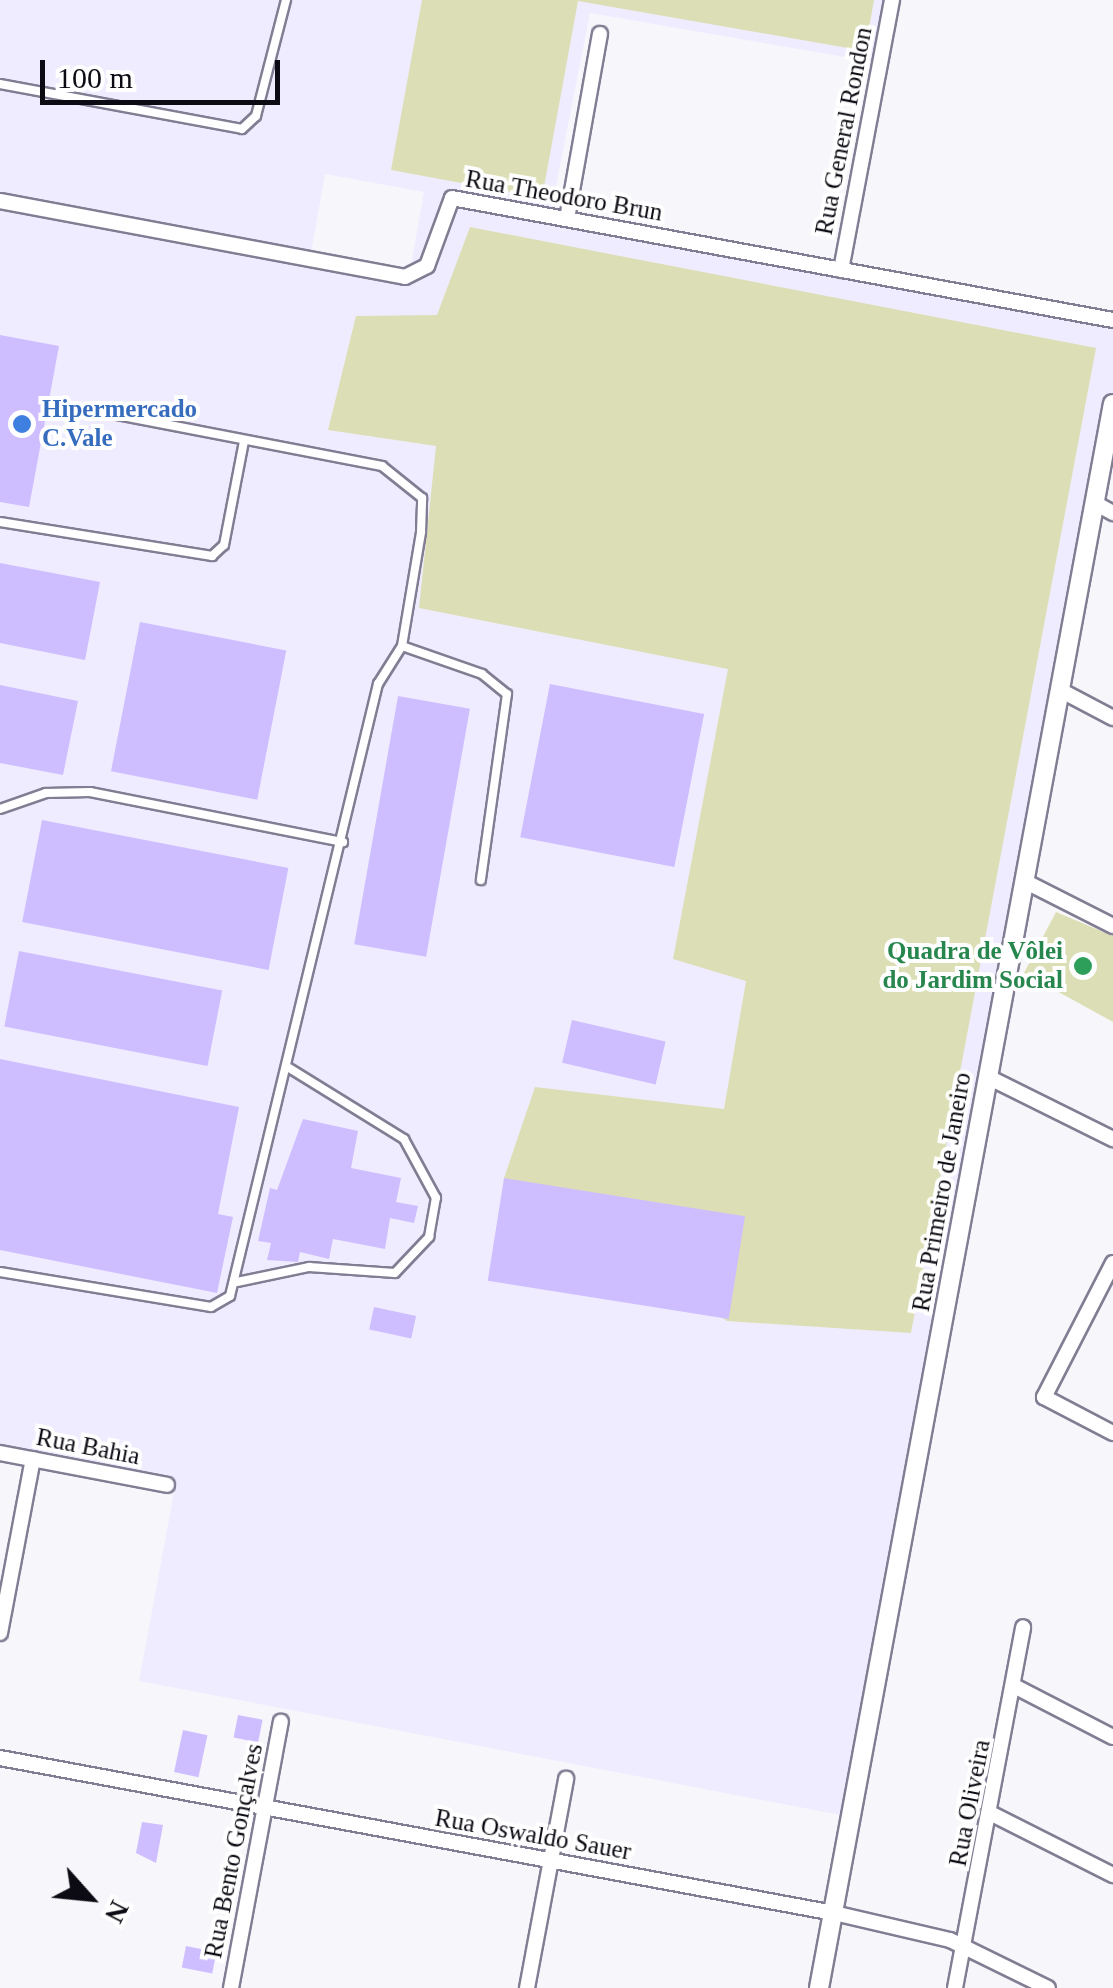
<!DOCTYPE html>
<meta charset="utf-8">
<style>
body{margin:0}
#map{position:relative;width:1113px;height:1988px;overflow:hidden;background:#f7f6fb;font-family:Georgia,serif}
div>[style]{position:absolute}
.built>*{inset:0;background:#f0ecff}
.green>*{inset:0;background:#dcdfb5}
.building>*{inset:0;background:#cfbeff;transform-origin:0 0}
.roads{filter:drop-shadow(2px 0 #827d93) drop-shadow(-2px 0 #827d93) drop-shadow(0 2px #827d93) drop-shadow(0 -2px #827d93)}
.service>*{height:8px;margin:-4px;padding:0 4px;transform-origin:4px;border-radius:4px;background:#fff}
.minor>*{height:14px;margin:-7px;padding:0 7px;transform-origin:7px;border-radius:7px;background:#fff}
.tertiary>*{height:18px;margin:-9px;padding:0 9px;transform-origin:9px;border-radius:9px;background:#fff}
.dots>*{width:28px;height:28px;translate:-50% -50%;box-sizing:border-box;border:5px solid #fff;border-radius:50%}
span{translate:-50% -50%;white-space:nowrap;text-align:center;line-height:1.15;-webkit-text-stroke:8px #fff;paint-order:stroke}
.street-label{font-size:25px;color:#0c0a12}
.shop-label{font-size:25px;color:#366cbe;font-weight:700}
.left{translate:0 -50%;text-align:left}
.leisure-label{font-size:25px;color:#27864d;font-weight:700}
.right{translate:-100% -50%;text-align:right}
.north{position:absolute;left:40px;top:1848px;width:100px;height:100px;-webkit-text-stroke:8px #fff;paint-order:stroke;rotate:117deg;font-size:28px;font-weight:700;line-height:40px;text-align:center;color:#0c0a12}
.north::after{content:'';display:block;margin:auto;width:35px;height:45px;background:#0c0a12;clip-path:polygon(50% 0,100% 100%,50% 72%,0 100%)}
.scale{position:absolute;left:40px;top:60px;width:240px;height:45px;box-sizing:border-box;border:5px solid #0c0a12;border-top:0;padding-left:12px;font-size:30px;line-height:35px;white-space:nowrap;color:#0c0a12;-webkit-text-stroke:8px #fff;paint-order:stroke}
</style>
<div id="map">
<div class="built">
<div style="clip-path:polygon(evenodd,0 0,892px 0,880px 63px,590px 13px,550px 216px,1113px 320px,1113px 404px,851px 1817px,139px 1681px,175px 1487px,0 1453px,0 0,325px 174px,424px 192px,409px 277px,310px 259px,325px 174px)"></div>
</div>
<div class="green">
<div style="clip-path:polygon(422px 0,874px 0,865px 51px,578px 1px,542px 198px,391px 170px)"></div>
<div style="clip-path:polygon(470px 227px,1096px 348px,911px 1333px,727px 1321px,504px 1178px,535px 1087px,724px 1109px,746px 981px,673px 959px,728px 669px,419px 608px,436px 446px,328px 430px,356px 316px,437px 315px)"></div>
<div style="clip-path:polygon(1056px 912px,1113px 936px,1113px 1022px,1024px 973px)"></div>
</div>
<div class="building">
<div style="clip-path:polygon(0 335px,59px 346px,29px 507px,0 502px)"></div>
<div style="clip-path:polygon(0 563px,100px 582px,85px 660px,0 643px)"></div>
<div style="left:140px;top:622px;width:149px;height:152px;rotate:11deg"></div>
<div style="left:550px;top:684px;width:157px;height:156px;rotate:11deg"></div>
<div style="clip-path:polygon(0 685px,78px 701px,63px 775px,0 763px)"></div>
<div style="left:398px;top:696px;width:73px;height:252px;rotate:10deg"></div>
<div style="left:42px;top:820px;width:251px;height:104px;rotate:11deg"></div>
<div style="left:19px;top:951px;width:207px;height:77px;rotate:11deg"></div>
<div style="left:572px;top:1020px;width:96px;height:44px;rotate:13deg"></div>
<div style="clip-path:polygon(0 1059px,239px 1107px,218px 1214px,233px 1217px,217px 1293px,0 1250px)"></div>
<div style="clip-path:polygon(303px 1119px,358px 1131px,351px 1168px,401px 1178px,396px 1202px,418px 1206px,414px 1223px,390px 1218px,385px 1249px,333px 1239px,329px 1259px,300px 1252px,298px 1262px,267px 1260px,271px 1243px,258px 1241px,270px 1188px,277px 1190px)"></div>
<div style="left:504px;top:1178px;width:244px;height:104px;rotate:9deg"></div>
<div style="left:374px;top:1307px;width:43px;height:23px;rotate:12deg"></div>
<div style="left:238px;top:1715px;width:25px;height:23px;rotate:11deg"></div>
<div style="left:183px;top:1730px;width:25px;height:43px;rotate:12deg"></div>
<div style="clip-path:polygon(142px 1822px,163px 1825px,156px 1863px,136px 1853px)"></div>
<div style="left:186px;top:1946px;width:31px;height:22px;rotate:11deg"></div>
</div>
<div class="roads">
<div class="service">
<div style="left:0;top:84px;width:246px;rotate:10.5deg"></div>
<div style="left:242px;top:129px;width:19px;rotate:-43deg"></div>
<div style="left:256px;top:116px;width:120px;rotate:-75.5deg"></div>
<div style="left:0;top:522px;width:215px;rotate:9.1deg"></div>
<div style="left:212px;top:556px;width:16px;rotate:-43deg"></div>
<div style="left:224px;top:545px;width:106px;rotate:-79.1deg"></div>
<div style="left:402px;top:646px;width:85px;rotate:19.3deg"></div>
<div style="left:482px;top:674px;width:32px;rotate:39deg"></div>
<div style="left:507px;top:694px;width:188px;rotate:98deg"></div>
<div style="left:0;top:809px;width:49px;rotate:-19.2deg"></div>
<div style="left:46px;top:793px;width:44px;rotate:-1.3deg"></div>
<div style="left:90px;top:792px;width:258px;rotate:11.2deg"></div>
<div style="left:0;top:1272px;width:214px;rotate:9.4deg"></div>
<div style="left:211px;top:1307px;width:22px;rotate:-30deg"></div>
<div style="left:230px;top:1296px;width:630px;rotate:-76.41deg"></div>
<div style="left:378px;top:684px;width:45px;rotate:-57.7deg"></div>
<div style="left:402px;top:646px;width:116px;rotate:-80.5deg"></div>
<div style="left:421px;top:532px;width:34px;rotate:-88deg"></div>
<div style="left:422px;top:498px;width:51px;rotate:-141.3deg"></div>
<div style="left:382px;top:466px;width:296px;rotate:-169.1deg"></div>
<div style="left:237px;top:1282px;width:74px;rotate:-11.8deg"></div>
<div style="left:309px;top:1267px;width:86px;rotate:4deg"></div>
<div style="left:395px;top:1273px;width:50px;rotate:-46.6deg"></div>
<div style="left:429px;top:1237px;width:40px;rotate:-80deg"></div>
<div style="left:436px;top:1198px;width:67px;rotate:-118.5deg"></div>
<div style="left:404px;top:1139px;width:135px;rotate:-148.3deg"></div>
</div>
<div class="minor">
<div style="left:0;top:201px;width:412px;rotate:10.6deg"></div>
<div style="left:405px;top:277px;width:25px;rotate:-27deg"></div>
<div style="left:427px;top:266px;width:72px;rotate:-69.8deg"></div>
<div style="left:452px;top:198px;width:672px;rotate:10.46deg"></div>
<div style="left:567px;top:219px;width:188px;rotate:-79.9deg"></div>
<div style="left:841px;top:270px;width:275px;rotate:-79.3deg"></div>
<div style="left:1095px;top:503px;width:21px;rotate:29deg"></div>
<div style="left:1060px;top:690px;width:60px;rotate:27.8deg"></div>
<div style="left:1024px;top:881px;width:100px;rotate:26.8deg"></div>
<div style="left:988px;top:1077px;width:140px;rotate:26.4deg"></div>
<div style="left:1113px;top:1263px;width:151px;rotate:117.2deg"></div>
<div style="left:1044px;top:1397px;width:78px;rotate:27.6deg"></div>
<div style="left:0;top:1453px;width:170px;rotate:10.8deg"></div>
<div style="left:0;top:1633px;width:177px;rotate:-79.3deg"></div>
<div style="left:1016px;top:1687px;width:109px;rotate:27.3deg"></div>
<div style="left:0;top:1758px;width:848px;rotate:10.53deg"></div>
<div style="left:834px;top:1913px;width:119px;rotate:13.1deg"></div>
<div style="left:950px;top:1940px;width:109px;rotate:26.1deg"></div>
<div style="left:992px;top:1814px;width:136px;rotate:26.8deg"></div>
<div style="left:231px;top:1988px;width:271px;rotate:-79.4deg"></div>
<div style="left:527px;top:1988px;width:213px;rotate:-79.4deg"></div>
<div style="left:955px;top:1988px;width:367px;rotate:-79.3deg"></div>
</div>
<div class="tertiary">
<div style="left:819px;top:1988px;width:1611px;rotate:-79.49deg"></div>
</div>
</div>
<div class="dots">
<div style="left:22px;top:424px;background:#3f7fe0"></div>
<div style="left:1083px;top:966px;background:#2e9e5b"></div>
</div>
<div class="street-label">
<span style="left:844px;top:131px;rotate:-79deg">Rua General Rondon</span>
<span style="left:564px;top:196px;rotate:10deg">Rua Theodoro Brun</span>
<span style="left:942px;top:1192px;rotate:-80deg">Rua Primeiro de Janeiro</span>
<span style="left:88px;top:1447px;rotate:11deg">Rua Bahia</span>
<span style="left:970px;top:1803px;rotate:-79deg">Rua Oliveira</span>
<span style="left:533px;top:1835px;rotate:10deg">Rua Oswaldo Sauer</span>
<span style="left:234px;top:1851px;rotate:-79deg">Rua Bento Gonçalves</span>
</div>
<div class="shop-label">
<span class="left" style="left:42px;top:424px">Hipermercado<br>C.Vale</span>
</div>
<div class="leisure-label">
<span class="right" style="left:1063px;top:966px">Quadra de Vôlei<br>do Jardim Social</span>
</div>
<div class="north">N</div>
<div class="scale">100 m</div>
</div>
